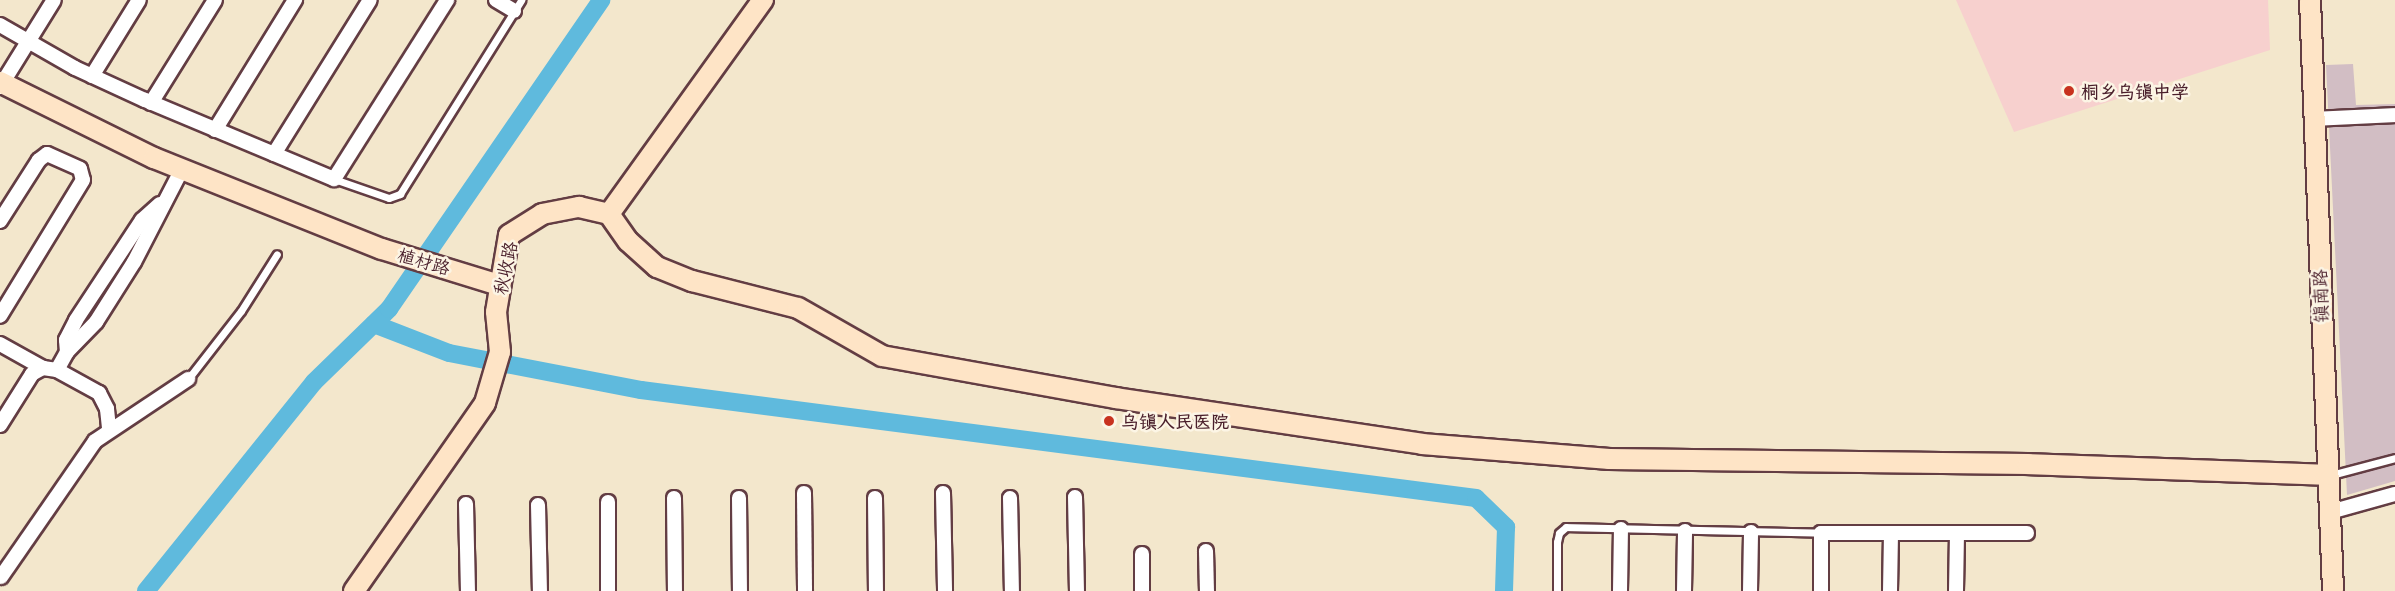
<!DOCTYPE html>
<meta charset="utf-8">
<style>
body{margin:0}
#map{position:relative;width:2395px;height:591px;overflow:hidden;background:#f3e7cc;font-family:"Playpen Sans","LXGW WenKai TC",sans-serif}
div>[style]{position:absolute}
.built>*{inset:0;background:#f7d0ce}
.industrial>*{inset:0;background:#d2bec4}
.canal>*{height:18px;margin:-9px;padding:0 9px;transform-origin:9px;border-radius:9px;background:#5fbadd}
.roads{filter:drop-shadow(2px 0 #633d43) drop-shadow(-2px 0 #633d43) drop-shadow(0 2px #633d43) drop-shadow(0 -2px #633d43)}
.lane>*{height:7px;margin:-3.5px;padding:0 3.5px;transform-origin:3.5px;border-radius:3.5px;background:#fff}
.street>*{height:14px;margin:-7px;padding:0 7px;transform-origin:7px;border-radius:7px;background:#fff}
.secondary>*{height:20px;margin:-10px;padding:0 10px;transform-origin:10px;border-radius:10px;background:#fee4c6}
.dots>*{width:16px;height:16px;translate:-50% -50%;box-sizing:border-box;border:3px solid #fcf5e5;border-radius:50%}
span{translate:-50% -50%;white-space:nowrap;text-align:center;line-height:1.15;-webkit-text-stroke:5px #fcf5e5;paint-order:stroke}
.poi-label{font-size:18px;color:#4a1f2b;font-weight:700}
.left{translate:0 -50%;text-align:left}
.street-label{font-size:18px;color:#4a1f2b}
</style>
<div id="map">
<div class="built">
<div style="clip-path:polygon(1956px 0,2268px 0,2270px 50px,2014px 132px)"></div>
</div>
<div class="industrial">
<div style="clip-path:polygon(2353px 64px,2356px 105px,2395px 104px,2395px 481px,2347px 495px,2326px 65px)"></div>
</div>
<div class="canal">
<div style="left:374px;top:324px;width:80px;rotate:21.1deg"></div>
<div style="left:449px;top:353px;width:196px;rotate:10.9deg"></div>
<div style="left:641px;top:390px;width:842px;rotate:7.37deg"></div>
<div style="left:1476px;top:498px;width:42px;rotate:44deg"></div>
<div style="left:1506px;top:527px;width:64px;rotate:91.8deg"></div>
<div style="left:146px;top:591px;width:268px;rotate:-51.2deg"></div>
<div style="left:314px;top:382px;width:105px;rotate:-44.2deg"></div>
<div style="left:389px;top:309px;width:375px;rotate:-55.5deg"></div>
</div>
<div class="roads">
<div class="lane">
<div style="left:334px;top:179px;width:58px;rotate:19.1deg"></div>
<div style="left:389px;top:198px;width:12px;rotate:-20deg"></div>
<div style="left:400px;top:194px;width:229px;rotate:-58deg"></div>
<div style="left:188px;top:379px;width:86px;rotate:-52.1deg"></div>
<div style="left:241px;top:311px;width:67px;rotate:-57.7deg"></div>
<div style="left:2331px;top:475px;width:66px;rotate:-14.9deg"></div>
<div style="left:1557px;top:591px;width:49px;rotate:-90deg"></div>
<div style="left:1557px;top:542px;width:9px;rotate:-77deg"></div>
<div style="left:1559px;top:533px;width:9px;rotate:-41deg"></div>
<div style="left:1566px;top:527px;width:255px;rotate:1.3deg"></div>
</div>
<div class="street">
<div style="left:496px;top:0;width:21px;rotate:31deg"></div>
<div style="left:0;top:25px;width:86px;rotate:29.8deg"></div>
<div style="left:75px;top:68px;width:77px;rotate:24.6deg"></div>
<div style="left:145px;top:100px;width:205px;rotate:22.7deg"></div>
<div style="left:334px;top:179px;width:212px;rotate:-57.7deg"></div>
<div style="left:92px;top:76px;width:89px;rotate:-58.3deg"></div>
<div style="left:0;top:87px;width:102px;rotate:-58.2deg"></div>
<div style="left:151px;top:103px;width:121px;rotate:-58.1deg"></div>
<div style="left:2314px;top:119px;width:81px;rotate:-2.8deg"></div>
<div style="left:215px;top:130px;width:153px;rotate:-58.4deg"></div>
<div style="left:274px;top:154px;width:181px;rotate:-58.1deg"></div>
<div style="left:0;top:221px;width:72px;rotate:-57.4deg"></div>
<div style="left:39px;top:160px;width:10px;rotate:-37deg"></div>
<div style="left:47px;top:154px;width:36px;rotate:24deg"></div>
<div style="left:80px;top:169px;width:11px;rotate:75deg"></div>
<div style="left:83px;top:180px;width:159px;rotate:121.4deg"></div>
<div style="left:0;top:344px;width:49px;rotate:29.2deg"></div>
<div style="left:67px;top:352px;width:12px;rotate:-95deg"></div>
<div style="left:66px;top:340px;width:22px;rotate:-63deg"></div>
<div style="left:76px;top:320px;width:120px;rotate:-56.6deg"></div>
<div style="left:142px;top:220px;width:24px;rotate:-42deg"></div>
<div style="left:57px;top:370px;width:21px;rotate:-61deg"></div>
<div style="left:67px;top:352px;width:42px;rotate:-46deg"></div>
<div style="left:96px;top:322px;width:71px;rotate:-57.7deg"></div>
<div style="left:134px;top:262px;width:105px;rotate:-62.7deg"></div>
<div style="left:0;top:425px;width:60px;rotate:-57.9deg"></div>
<div style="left:32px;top:374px;width:13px;rotate:-29deg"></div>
<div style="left:43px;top:368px;width:14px;rotate:8deg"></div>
<div style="left:57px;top:370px;width:48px;rotate:28.7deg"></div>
<div style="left:99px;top:393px;width:18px;rotate:63deg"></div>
<div style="left:107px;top:409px;width:20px;rotate:84deg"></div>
<div style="left:804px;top:493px;width:98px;rotate:89.4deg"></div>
<div style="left:943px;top:493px;width:98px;rotate:88.8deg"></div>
<div style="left:1075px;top:497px;width:94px;rotate:88.8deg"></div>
<div style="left:674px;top:498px;width:93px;rotate:89.4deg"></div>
<div style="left:739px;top:498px;width:93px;rotate:89.4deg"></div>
<div style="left:875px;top:498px;width:93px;rotate:89.4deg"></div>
<div style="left:1010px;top:498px;width:93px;rotate:88.8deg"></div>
<div style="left:608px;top:502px;width:89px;rotate:90deg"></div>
<div style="left:466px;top:504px;width:87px;rotate:88.7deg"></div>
<div style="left:538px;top:505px;width:86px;rotate:88.7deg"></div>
<div style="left:2330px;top:512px;width:67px;rotate:-15.5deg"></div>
<div style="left:1206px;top:551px;width:40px;rotate:88.6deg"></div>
<div style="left:1142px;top:554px;width:37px;rotate:90deg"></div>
<div style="left:1px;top:577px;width:165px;rotate:-55.3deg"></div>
<div style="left:95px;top:441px;width:112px;rotate:-33.7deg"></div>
<div style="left:1620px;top:591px;width:62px;rotate:-89.1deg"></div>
<div style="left:1684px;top:591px;width:60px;rotate:-89deg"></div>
<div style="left:1750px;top:591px;width:59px;rotate:-89deg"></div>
<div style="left:1821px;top:591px;width:58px;rotate:-90deg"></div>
<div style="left:1821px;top:533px;width:206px"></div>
<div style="left:1890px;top:591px;width:58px;rotate:-89deg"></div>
<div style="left:1956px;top:591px;width:58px;rotate:-89deg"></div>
</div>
<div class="secondary">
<div style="left:2310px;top:0;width:591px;rotate:87.77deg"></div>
<div style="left:0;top:82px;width:172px;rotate:26.3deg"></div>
<div style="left:154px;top:158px;width:245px;rotate:21.8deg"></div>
<div style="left:382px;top:249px;width:122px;rotate:17.1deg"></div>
<div style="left:609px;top:214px;width:33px;rotate:55deg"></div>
<div style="left:628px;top:241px;width:39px;rotate:42deg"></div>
<div style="left:657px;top:267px;width:38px;rotate:22deg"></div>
<div style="left:692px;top:281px;width:109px;rotate:14.3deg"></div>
<div style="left:798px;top:308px;width:97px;rotate:29.7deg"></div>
<div style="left:882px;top:356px;width:238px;rotate:10.2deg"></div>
<div style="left:1116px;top:398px;width:309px;rotate:8.5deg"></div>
<div style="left:1422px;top:444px;width:188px;rotate:4.6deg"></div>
<div style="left:1609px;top:459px;width:419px;rotate:0.7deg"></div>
<div style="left:2028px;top:464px;width:300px;rotate:2.1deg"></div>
<div style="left:609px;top:214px;width:264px;rotate:-54.3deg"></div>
<div style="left:354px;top:591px;width:229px;rotate:-55.1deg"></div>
<div style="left:485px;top:403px;width:53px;rotate:-73.6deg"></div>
<div style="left:500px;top:352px;width:40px;rotate:-95.7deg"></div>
<div style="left:496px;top:312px;width:78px;rotate:-80.4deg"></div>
<div style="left:509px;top:235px;width:39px;rotate:-32deg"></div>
<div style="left:542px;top:214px;width:38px;rotate:-11deg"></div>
<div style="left:579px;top:207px;width:31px;rotate:13deg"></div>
</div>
</div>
<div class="dots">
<div style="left:2069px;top:91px;background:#c8321e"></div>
<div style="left:1109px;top:421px;background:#c8321e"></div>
</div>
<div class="poi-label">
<span class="left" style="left:2081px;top:91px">桐乡乌镇中学</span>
<span class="left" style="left:1121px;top:421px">乌镇人民医院</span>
</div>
<div class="street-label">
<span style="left:424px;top:261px;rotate:16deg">植材路</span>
<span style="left:505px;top:268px;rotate:-78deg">秋收路</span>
<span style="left:2320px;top:296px;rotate:-92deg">镇南路</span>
</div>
</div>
